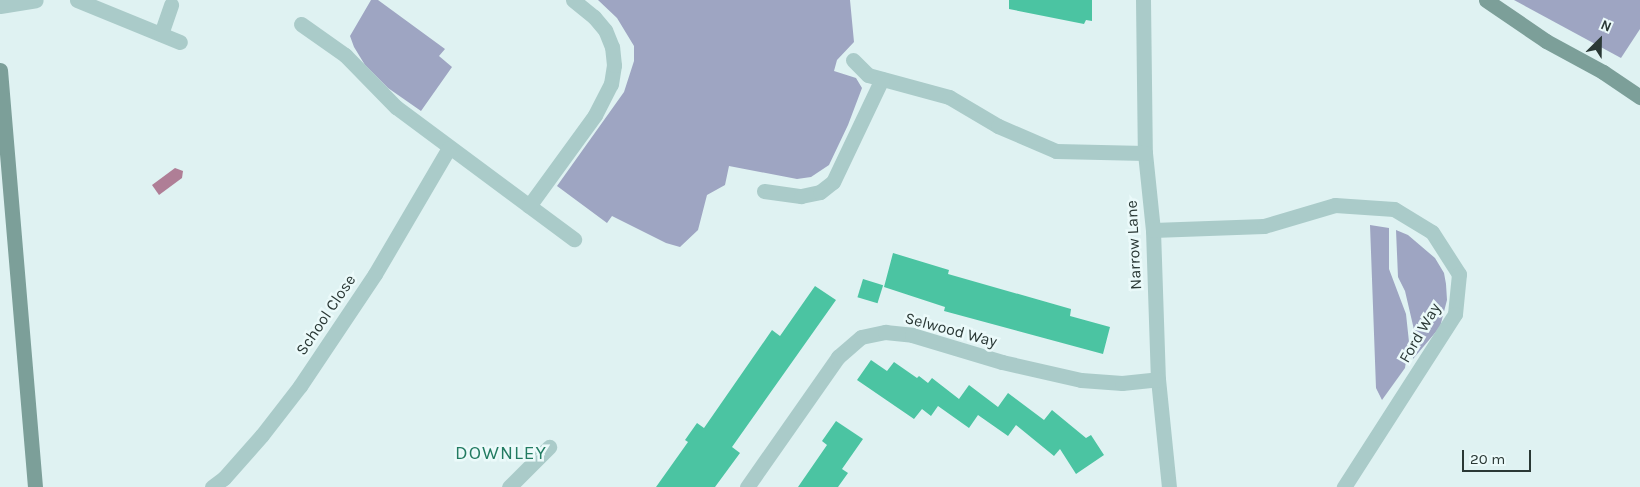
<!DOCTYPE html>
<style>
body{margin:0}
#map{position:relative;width:1640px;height:487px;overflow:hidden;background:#dff2f2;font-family:Karla,sans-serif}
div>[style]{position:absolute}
.green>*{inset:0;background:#9ea5c2}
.water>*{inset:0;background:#af7e96}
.building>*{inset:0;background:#4bc4a2;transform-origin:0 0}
.street>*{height:15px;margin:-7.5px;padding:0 7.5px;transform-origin:7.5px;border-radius:7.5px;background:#aacbc9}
.secondary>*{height:15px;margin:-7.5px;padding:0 7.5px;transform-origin:7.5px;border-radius:7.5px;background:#7c9f99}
span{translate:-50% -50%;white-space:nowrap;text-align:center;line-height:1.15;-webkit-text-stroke:5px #ebfafa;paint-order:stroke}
.street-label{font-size:16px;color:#2a3835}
.quarter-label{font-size:19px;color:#227b61;letter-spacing:1px}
.north{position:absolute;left:1575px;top:15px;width:50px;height:50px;-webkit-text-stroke:4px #ebfafa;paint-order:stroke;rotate:23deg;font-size:14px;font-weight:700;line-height:20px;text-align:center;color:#2a3835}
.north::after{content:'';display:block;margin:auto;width:18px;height:22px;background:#2a3835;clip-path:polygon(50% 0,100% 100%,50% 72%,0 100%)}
.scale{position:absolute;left:1462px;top:450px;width:69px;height:22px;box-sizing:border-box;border:2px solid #2a3835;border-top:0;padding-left:6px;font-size:15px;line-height:18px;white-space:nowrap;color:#2a3835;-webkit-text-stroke:4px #ebfafa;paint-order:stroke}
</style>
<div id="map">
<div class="green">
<div style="clip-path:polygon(371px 0,378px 0,445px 49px,439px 56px,452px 67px,421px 111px,388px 88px,365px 65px,354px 47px,350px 36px)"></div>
<div style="clip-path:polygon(598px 0,850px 0,854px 42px,837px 60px,834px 71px,856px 78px,862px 88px,848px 125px,829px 165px,811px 177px,797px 179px,729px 166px,725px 185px,707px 195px,698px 230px,680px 247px,666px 243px,612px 216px,607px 223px,557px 186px,624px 92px,634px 61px,634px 46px,617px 18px)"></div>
<div style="clip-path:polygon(1514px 0,1640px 0,1640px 29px,1621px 58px)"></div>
<div style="clip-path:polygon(1370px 225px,1389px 228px,1389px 269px,1406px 314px,1409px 342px,1405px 368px,1382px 400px,1376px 388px)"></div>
<div style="clip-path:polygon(1396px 230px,1408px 235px,1435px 258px,1444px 273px,1446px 284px,1447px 300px,1440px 327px,1413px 359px,1415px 334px,1405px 291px,1398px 277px)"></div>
</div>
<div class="water">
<div style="clip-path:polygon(175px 168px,183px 171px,182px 178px,159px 195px,152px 185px)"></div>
</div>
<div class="building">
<div style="clip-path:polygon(1009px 0,1092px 0,1092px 21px,1086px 20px,1084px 24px,1009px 9px)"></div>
<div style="clip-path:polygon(893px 253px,949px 270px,948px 274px,1071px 309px,1070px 316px,1110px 327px,1103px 354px,944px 311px,945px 307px,884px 287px)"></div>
<div style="left:863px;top:279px;width:21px;height:19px;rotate:17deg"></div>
<div style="clip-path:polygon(815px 286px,836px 300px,732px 447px,740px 453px,715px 487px,656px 487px,688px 442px,685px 440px,697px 423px,704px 428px,772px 330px,780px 336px)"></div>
<div style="clip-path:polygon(871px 360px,887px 371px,894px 362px,917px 378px,919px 376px,928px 383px,932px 378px,959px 399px,969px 385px,998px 407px,1008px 393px,1044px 420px,1052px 410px,1086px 438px,1091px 435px,1104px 455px,1076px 474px,1060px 449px,1054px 456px,1016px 425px,1008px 436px,978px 415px,969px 428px,938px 406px,931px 416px,922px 409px,914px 419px,857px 380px)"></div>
<div style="clip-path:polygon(836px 421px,863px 439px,842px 469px,848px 473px,838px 487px,798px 487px,827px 445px,822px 441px)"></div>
</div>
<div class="street">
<div style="left:77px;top:0;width:111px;rotate:22.2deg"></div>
<div style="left:1143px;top:0;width:153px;rotate:89.3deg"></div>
<div style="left:1145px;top:153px;width:77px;rotate:84.1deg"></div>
<div style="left:1153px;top:230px;width:149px;rotate:88.1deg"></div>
<div style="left:1158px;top:379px;width:109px;rotate:84.2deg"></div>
<div style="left:0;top:6px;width:36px;rotate:-9deg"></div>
<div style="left:301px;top:24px;width:54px;rotate:35.2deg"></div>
<div style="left:345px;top:55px;width:73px;rotate:45.6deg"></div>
<div style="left:396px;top:107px;width:222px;rotate:36.6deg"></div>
<div style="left:161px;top:34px;width:31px;rotate:-71deg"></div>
<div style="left:853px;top:60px;width:21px;rotate:45deg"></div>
<div style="left:868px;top:75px;width:84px;rotate:15.2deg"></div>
<div style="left:949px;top:97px;width:57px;rotate:30.6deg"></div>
<div style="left:998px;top:126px;width:63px;rotate:23.3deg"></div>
<div style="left:1056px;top:151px;width:89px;rotate:1.3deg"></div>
<div style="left:764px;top:191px;width:37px;rotate:8deg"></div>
<div style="left:801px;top:196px;width:19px;rotate:-12deg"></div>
<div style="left:820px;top:192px;width:16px;rotate:-38deg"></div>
<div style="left:833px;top:182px;width:114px;rotate:-64.6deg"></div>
<div style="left:529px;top:206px;width:112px;rotate:-54deg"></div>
<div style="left:595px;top:115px;width:35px;rotate:-63deg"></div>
<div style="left:611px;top:84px;width:19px;rotate:-81deg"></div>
<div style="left:614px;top:65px;width:18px;rotate:-96deg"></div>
<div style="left:612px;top:47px;width:18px;rotate:-112deg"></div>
<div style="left:605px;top:30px;width:17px;rotate:-130deg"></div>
<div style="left:594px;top:17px;width:27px;rotate:-141deg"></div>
<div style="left:1153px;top:230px;width:111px;rotate:-2.1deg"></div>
<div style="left:1264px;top:226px;width:74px;rotate:-16.5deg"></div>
<div style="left:1335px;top:205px;width:59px;rotate:3.9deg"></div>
<div style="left:1394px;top:209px;width:44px;rotate:31.2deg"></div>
<div style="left:1432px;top:232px;width:50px;rotate:57.3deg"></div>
<div style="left:1459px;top:274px;width:40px;rotate:95.7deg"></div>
<div style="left:1455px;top:314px;width:206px;rotate:122.7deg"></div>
<div style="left:212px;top:487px;width:15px;rotate:-37deg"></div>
<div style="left:224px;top:478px;width:57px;rotate:-48.5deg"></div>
<div style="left:262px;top:435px;width:62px;rotate:-52.2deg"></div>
<div style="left:300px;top:386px;width:135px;rotate:-56.2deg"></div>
<div style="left:375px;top:274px;width:146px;rotate:-59.6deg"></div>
<div style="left:509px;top:487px;width:57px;rotate:-45deg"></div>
<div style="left:747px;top:487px;width:159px;rotate:-55deg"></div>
<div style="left:838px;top:357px;width:30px;rotate:-41deg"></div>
<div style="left:861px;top:337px;width:25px;rotate:-12deg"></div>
<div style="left:885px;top:332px;width:27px;rotate:6deg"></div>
<div style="left:912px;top:335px;width:94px;rotate:16.7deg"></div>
<div style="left:1002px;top:362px;width:81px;rotate:12.8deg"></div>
<div style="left:1081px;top:380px;width:41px;rotate:4.2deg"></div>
<div style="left:1122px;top:383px;width:36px;rotate:-6deg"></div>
</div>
<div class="secondary">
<div style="left:1486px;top:0;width:73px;rotate:34.3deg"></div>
<div style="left:1546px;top:41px;width:65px;rotate:28.5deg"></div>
<div style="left:1603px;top:72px;width:45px;rotate:34deg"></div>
<div style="left:0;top:70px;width:418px;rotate:85.2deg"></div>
</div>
<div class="street-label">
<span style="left:1134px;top:245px;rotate:-93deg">Narrow Lane</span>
<span style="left:326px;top:315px;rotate:-56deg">School Close</span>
<span style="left:951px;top:330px;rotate:15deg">Selwood Way</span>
<span style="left:1420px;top:333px;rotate:-60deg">Ford Way</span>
</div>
<div class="quarter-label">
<span style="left:501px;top:454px">DOWNLEY</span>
</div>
<div class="north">N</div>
<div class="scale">20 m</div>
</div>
